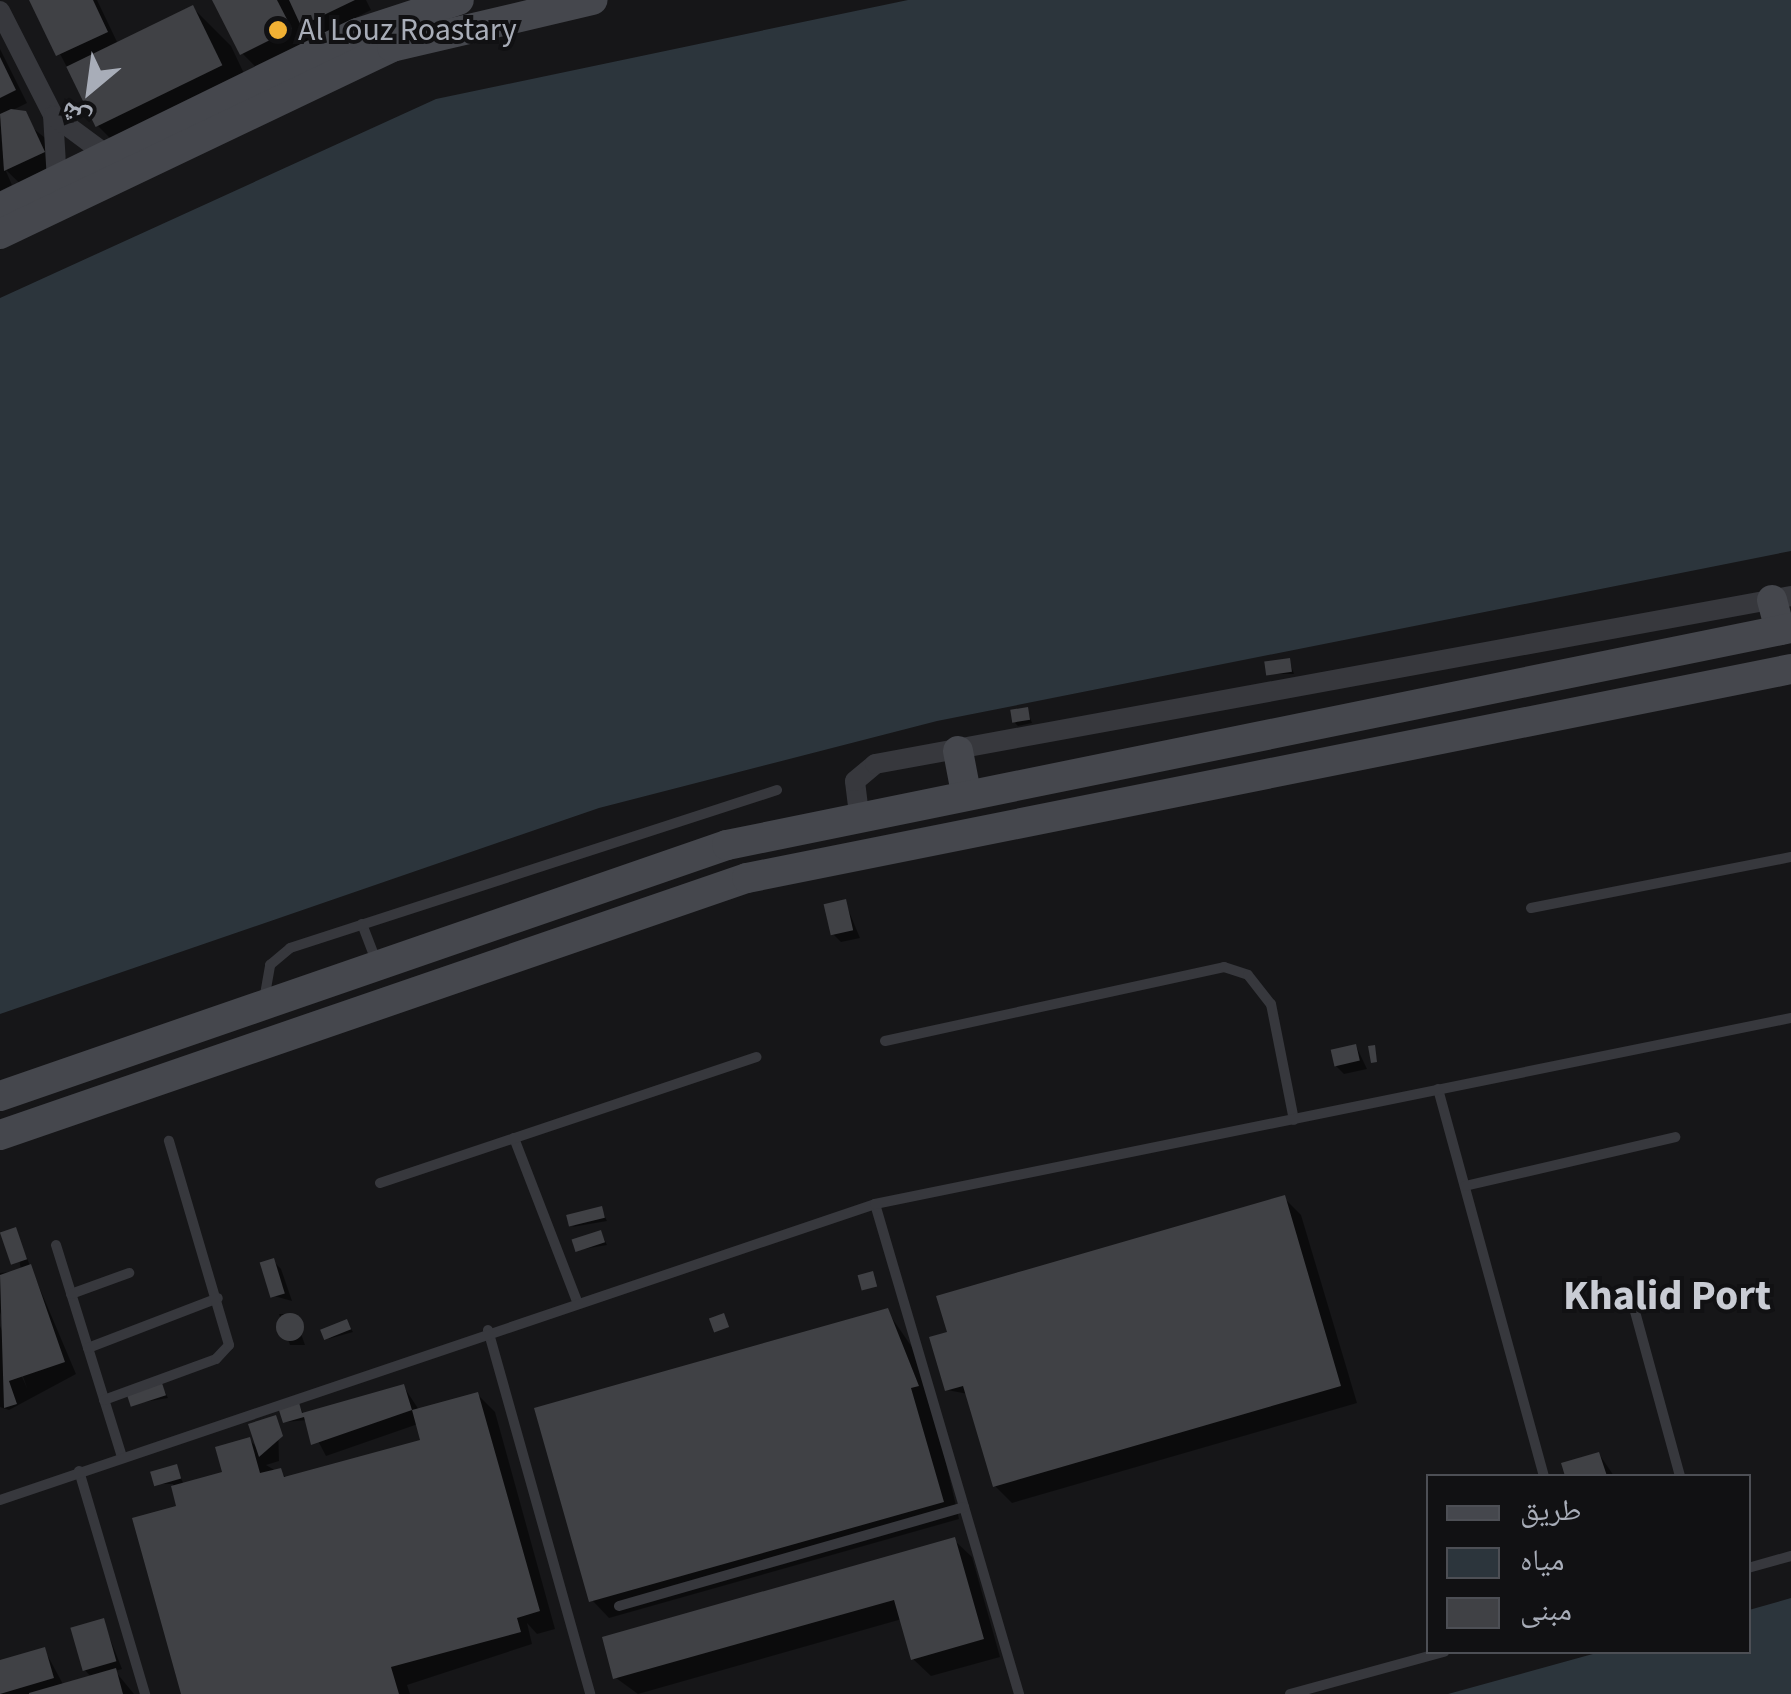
<!DOCTYPE html>
<meta charset="utf-8">
<style>
body{margin:0}
#map{position:relative;width:1791px;height:1694px;overflow:hidden;background:#161618;font-family:"Source Sans 3","Noto Naskh Arabic",sans-serif}
div>[style]{position:absolute}
.water>*{inset:0;background:#2c353c}
.shadow>*{inset:0;background:#0007}
.building>*{inset:0;background:#404145;transform-origin:0 0}
.round{border-radius:50%}
.lane>*{height:10px;margin:-5px;padding:0 5px;transform-origin:5px;border-radius:5px;background:#37383d}
.street>*{height:20px;margin:-10px;padding:0 10px;transform-origin:10px;border-radius:10px;background:#37383d}
.secondary>*{height:30px;margin:-15px;padding:0 15px;transform-origin:15px;border-radius:15px;background:#45474d}
.dots>*{width:28px;height:28px;translate:-50% -50%;box-sizing:border-box;border:5px solid #111113;border-radius:50%}
span{translate:-50% -50%;white-space:nowrap;text-align:center;line-height:1.15;-webkit-text-stroke:8px #111113;paint-order:stroke}
.poi-label{font-size:32px;color:#a8adb8}
.left{translate:0 -50%;text-align:left}
.district-label{font-size:42px;color:#c9ccd4;font-weight:700}
.legend{position:absolute;left:1426px;top:1474px;width:325px;height:180px;box-sizing:border-box;background:#111113;border:2px solid #4d4f55;margin:0;padding:12px 18px;list-style:none;font-size:30px;color:#a8adb8}
.legend li{display:flex;align-items:center;gap:20px;height:50px}
.legend b{width:50px;border:2px solid #4d4f55}
.north{position:absolute;left:40px;top:40px;width:100px;height:100px;-webkit-text-stroke:8px #111113;paint-order:stroke;rotate:209deg;font-size:28px;font-weight:700;line-height:40px;text-align:center;color:#a8adb8}
.north::after{content:'';display:block;margin:auto;width:35px;height:45px;background:#a8adb8;clip-path:polygon(50% 0,100% 100%,50% 72%,0 100%)}
</style>
<div id="map">
<div class="water">
<div style="clip-path:polygon(908px 0,1791px 0,1791px 551px,937px 721px,599px 808px,0 1014px,0 298px,436px 99px)"></div>
<div style="clip-path:polygon(1791px 1598px,1791px 1694px,1448px 1694px,1600px 1652px,1748px 1652px,1749px 1610px)"></div>
</div>
<div class="shadow">
<div style="clip-path:polygon(32px 0,97px 0,118px 44px,193px 8px,231px 46px,258px 103px,135px 163px,97px 125px)"></div>
<div style="clip-path:polygon(215px 0,366px 0,371px 10px,319px 36px,293px 105px,242px 53px)"></div>
<div style="clip-path:polygon(0 49px,27px 103px,11px 111px,63px 152px,82px 191px,45px 208px,5px 169px,12px 185px,0 191px)"></div>
<div style="clip-path:polygon(1289px 660px,1294px 674px,1268px 674px)"></div>
<div style="clip-path:polygon(1027px 710px,1032px 723px,1018px 726px,1015px 723px)"></div>
<div style="clip-path:polygon(845px 902px,860px 938px,841px 942px,833px 934px)"></div>
<div style="clip-path:polygon(1356px 1046px,1367px 1069px,1344px 1074px,1336px 1066px)"></div>
<div style="clip-path:polygon(1284px 1198px,1301px 1215px,1357px 1403px,1012px 1503px,995px 1486px,968px 1394px,947px 1390px)"></div>
<div style="clip-path:polygon(601px 1209px,607px 1221px,572px 1227px)"></div>
<div style="clip-path:polygon(15px 1230px,76px 1374px,9px 1410px,0 1407px,0 1326px,27px 1388px,0 1312px,0 1273px,21px 1271px)"></div>
<div style="clip-path:polygon(601px 1233px,607px 1245px,578px 1250px)"></div>
<div style="clip-path:polygon(273px 1261px,281px 1269px,292px 1301px,274px 1296px)"></div>
<div style="clip-path:polygon(887px 1311px,923px 1363px,959px 1519px,609px 1618px,592px 1600px)"></div>
<div style="clip-path:polygon(279px 1314px,294px 1314px,305px 1345px,290px 1345px)"></div>
<div style="clip-path:polygon(349px 1326px,353px 1332px,328px 1339px)"></div>
<div style="clip-path:polygon(162px 1386px,168px 1398px,132px 1404px)"></div>
<div style="clip-path:polygon(404px 1387px,419px 1410px,477px 1394px,495px 1412px,555px 1629px,537px 1634px,527px 1623px,532px 1644px,407px 1685px,410px 1694px,184px 1694px,179px 1508px,173px 1484px,156px 1484px,176px 1467px,184px 1485px,225px 1473px,250px 1440px,259px 1450px,278px 1421px,279px 1461px,266px 1465px,288px 1478px,423px 1441px,418px 1424px,326px 1456px,307px 1420px,285px 1422px,297px 1401px,304px 1415px)"></div>
<div style="clip-path:polygon(1599px 1454px,1614px 1476px,1568px 1476px,1564px 1464px)"></div>
<div style="clip-path:polygon(954px 1540px,972px 1557px,1000px 1657px,931px 1676px,913px 1659px,902px 1619px,638px 1694px,616px 1678px)"></div>
<div style="clip-path:polygon(103px 1621px,122px 1669px,115px 1671px,134px 1694px,0 1694px,0 1663px,44px 1649px,64px 1686px,92px 1678px,84px 1669px)"></div>
</div>
<div class="building">
<div style="clip-path:polygon(29px 0,93px 0,108px 32px,56px 56px)"></div>
<div style="clip-path:polygon(212px 0,277px 0,292px 29px,240px 55px)"></div>
<div style="clip-path:polygon(289px 0,355px 0,301px 26px)"></div>
<div style="left:193px;top:5px;width:67px;height:141px;rotate:64deg"></div>
<div style="clip-path:polygon(0 57px,16px 90px,0 98px)"></div>
<div style="clip-path:polygon(11px 109px,26px 111px,45px 152px,4px 171px,0 114px)"></div>
<div style="left:1290px;top:658px;width:14px;height:26px;rotate:82deg"></div>
<div style="left:1028px;top:707px;width:13px;height:18px;rotate:81deg"></div>
<div style="left:846px;top:899px;width:32px;height:23px;rotate:77deg"></div>
<div style="left:1356px;top:1044px;width:17px;height:26px;rotate:77deg"></div>
<div style="clip-path:polygon(1375px 1045px,1377px 1062px,1371px 1063px,1368px 1046px)"></div>
<div style="clip-path:polygon(1285px 1195px,1341px 1386px,993px 1487px,963px 1386px,945px 1391px,929px 1337px,947px 1332px,936px 1296px)"></div>
<div style="left:602px;top:1206px;width:12px;height:37px;rotate:76deg"></div>
<div style="left:16px;top:1227px;width:34px;height:17px;rotate:71deg"></div>
<div style="left:601px;top:1230px;width:13px;height:31px;rotate:72deg"></div>
<div style="left:274px;top:1258px;width:37px;height:15px;rotate:73deg"></div>
<div style="clip-path:polygon(31px 1264px,65px 1362px,9px 1381px,17px 1404px,4px 1408px,0 1275px)"></div>
<div style="left:873px;top:1271px;width:16px;height:16px;rotate:75deg"></div>
<div style="clip-path:polygon(888px 1308px,919px 1386px,911px 1388px,944px 1502px,589px 1602px,534px 1408px)"></div>
<div style="left:724px;top:1313px;width:15px;height:16px;rotate:70deg"></div>
<div class="round" style="left:276px;top:1313px;width:28px;height:28px"></div>
<div style="left:347px;top:1319px;width:11px;height:29px;rotate:68deg"></div>
<div style="left:162px;top:1383px;width:13px;height:37px;rotate:72deg"></div>
<div style="clip-path:polygon(404px 1384px,412px 1410px,478px 1392px,540px 1611px,517px 1618px,521px 1632px,391px 1667px,399px 1694px,181px 1694px,132px 1518px,176px 1506px,171px 1486px,222px 1472px,215px 1447px,250px 1437px,260px 1473px,281px 1468px,284px 1477px,420px 1440px,412px 1410px,311px 1445px,304px 1417px,283px 1423px,277px 1404px,298px 1399px,302px 1413px)"></div>
<div style="clip-path:polygon(276px 1415px,283px 1436px,259px 1457px,248px 1424px)"></div>
<div style="clip-path:polygon(1599px 1452px,1607px 1476px,1565px 1476px,1561px 1463px)"></div>
<div style="left:177px;top:1464px;width:15px;height:28px;rotate:74deg"></div>
<div style="clip-path:polygon(955px 1537px,984px 1639px,911px 1660px,894px 1600px,613px 1679px,602px 1637px)"></div>
<div style="left:104px;top:1618px;width:45px;height:35px;rotate:74deg"></div>
<div style="clip-path:polygon(45px 1647px,54px 1678px,0 1694px,0 1660px)"></div>
<div style="clip-path:polygon(116px 1668px,123px 1694px,29px 1694px,29px 1693px)"></div>
</div>
<div class="lane">
<div style="left:1531px;top:908px;width:265px;rotate:-11.1deg"></div>
<div style="left:362px;top:924px;width:39px;rotate:69deg"></div>
<div style="left:264px;top:1000px;width:36px;rotate:-80deg"></div>
<div style="left:270px;top:965px;width:26px;rotate:-40deg"></div>
<div style="left:290px;top:948px;width:512px;rotate:-17.97deg"></div>
<div style="left:885px;top:1041px;width:347px;rotate:-12.3deg"></div>
<div style="left:1224px;top:967px;width:25px;rotate:18deg"></div>
<div style="left:1248px;top:975px;width:37px;rotate:52deg"></div>
<div style="left:1271px;top:1004px;width:118px;rotate:78.8deg"></div>
<div style="left:1438px;top:1089px;width:401px;rotate:74.7deg"></div>
<div style="left:514px;top:1138px;width:173px;rotate:68.9deg"></div>
<div style="left:380px;top:1183px;width:397px;rotate:-18.5deg"></div>
<div style="left:1465px;top:1186px;width:216px;rotate:-13.1deg"></div>
<div style="left:875px;top:1204px;width:511px;rotate:73.62deg"></div>
<div style="left:56px;top:1245px;width:222px;rotate:72.7deg"></div>
<div style="left:71px;top:1294px;width:62px;rotate:-19.9deg"></div>
<div style="left:1631px;top:1297px;width:186px;rotate:74.7deg"></div>
<div style="left:488px;top:1330px;width:378px;rotate:74.3deg"></div>
<div style="left:88px;top:1348px;width:139px;rotate:-21deg"></div>
<div style="left:104px;top:1400px;width:119px;rotate:-20.1deg"></div>
<div style="left:216px;top:1359px;width:19px;rotate:-47deg"></div>
<div style="left:229px;top:1345px;width:213px;rotate:-106.4deg"></div>
<div style="left:79px;top:1471px;width:233px;rotate:73.5deg"></div>
<div style="left:0;top:1500px;width:924px;rotate:-18.69deg"></div>
<div style="left:875px;top:1204px;width:935px;rotate:-11.48deg"></div>
<div style="left:1748px;top:1568px;width:45px;rotate:-15.6deg"></div>
<div style="left:619px;top:1606px;width:359px;rotate:-16deg"></div>
<div style="left:1290px;top:1694px;width:160px;rotate:-15.3deg"></div>
</div>
<div class="street">
<div style="left:0;top:11px;width:117px;rotate:63deg"></div>
<div style="left:53px;top:115px;width:66px;rotate:86.5deg"></div>
<div style="left:54px;top:116px;width:67px;rotate:36.5deg"></div>
<div style="left:859px;top:814px;width:33px;rotate:-97deg"></div>
<div style="left:855px;top:781px;width:26px;rotate:-40deg"></div>
<div style="left:875px;top:764px;width:931px;rotate:-10.39deg"></div>
</div>
<div class="secondary">
<div style="left:0;top:208px;width:398px;rotate:-26.1deg"></div>
<div style="left:358px;top:33px;width:106px;rotate:-18.1deg"></div>
<div style="left:0;top:234px;width:434px;rotate:-25.5deg"></div>
<div style="left:392px;top:47px;width:206px;rotate:-13.2deg"></div>
<div style="left:1772px;top:600px;width:31px;rotate:75deg"></div>
<div style="left:958px;top:751px;width:43px;rotate:79.2deg"></div>
<div style="left:0;top:1096px;width:769px;rotate:-19.05deg"></div>
<div style="left:727px;top:845px;width:1086px;rotate:-11.53deg"></div>
<div style="left:0;top:1135px;width:790px;rotate:-18.99deg"></div>
<div style="left:747px;top:878px;width:1065px;rotate:-11.32deg"></div>
</div>
<div class="dots">
<div style="left:278px;top:30px;background:#f2b134"></div>
</div>
<div class="poi-label">
<span class="left" style="left:298px;top:30px">Al Louz Roastary</span>
</div>
<div class="district-label">
<span style="left:1667px;top:1296px">Khalid Port</span>
</div>
<ul class="legend">
<li><b style="height:12px;background:#45474d"></b>طريق</li>
<li><b style="height:28px;background:#2c353c"></b>مياه</li>
<li><b style="height:28px;background:#404145"></b>مبنى</li>
</ul>
<div class="north">ش</div>
</div>
